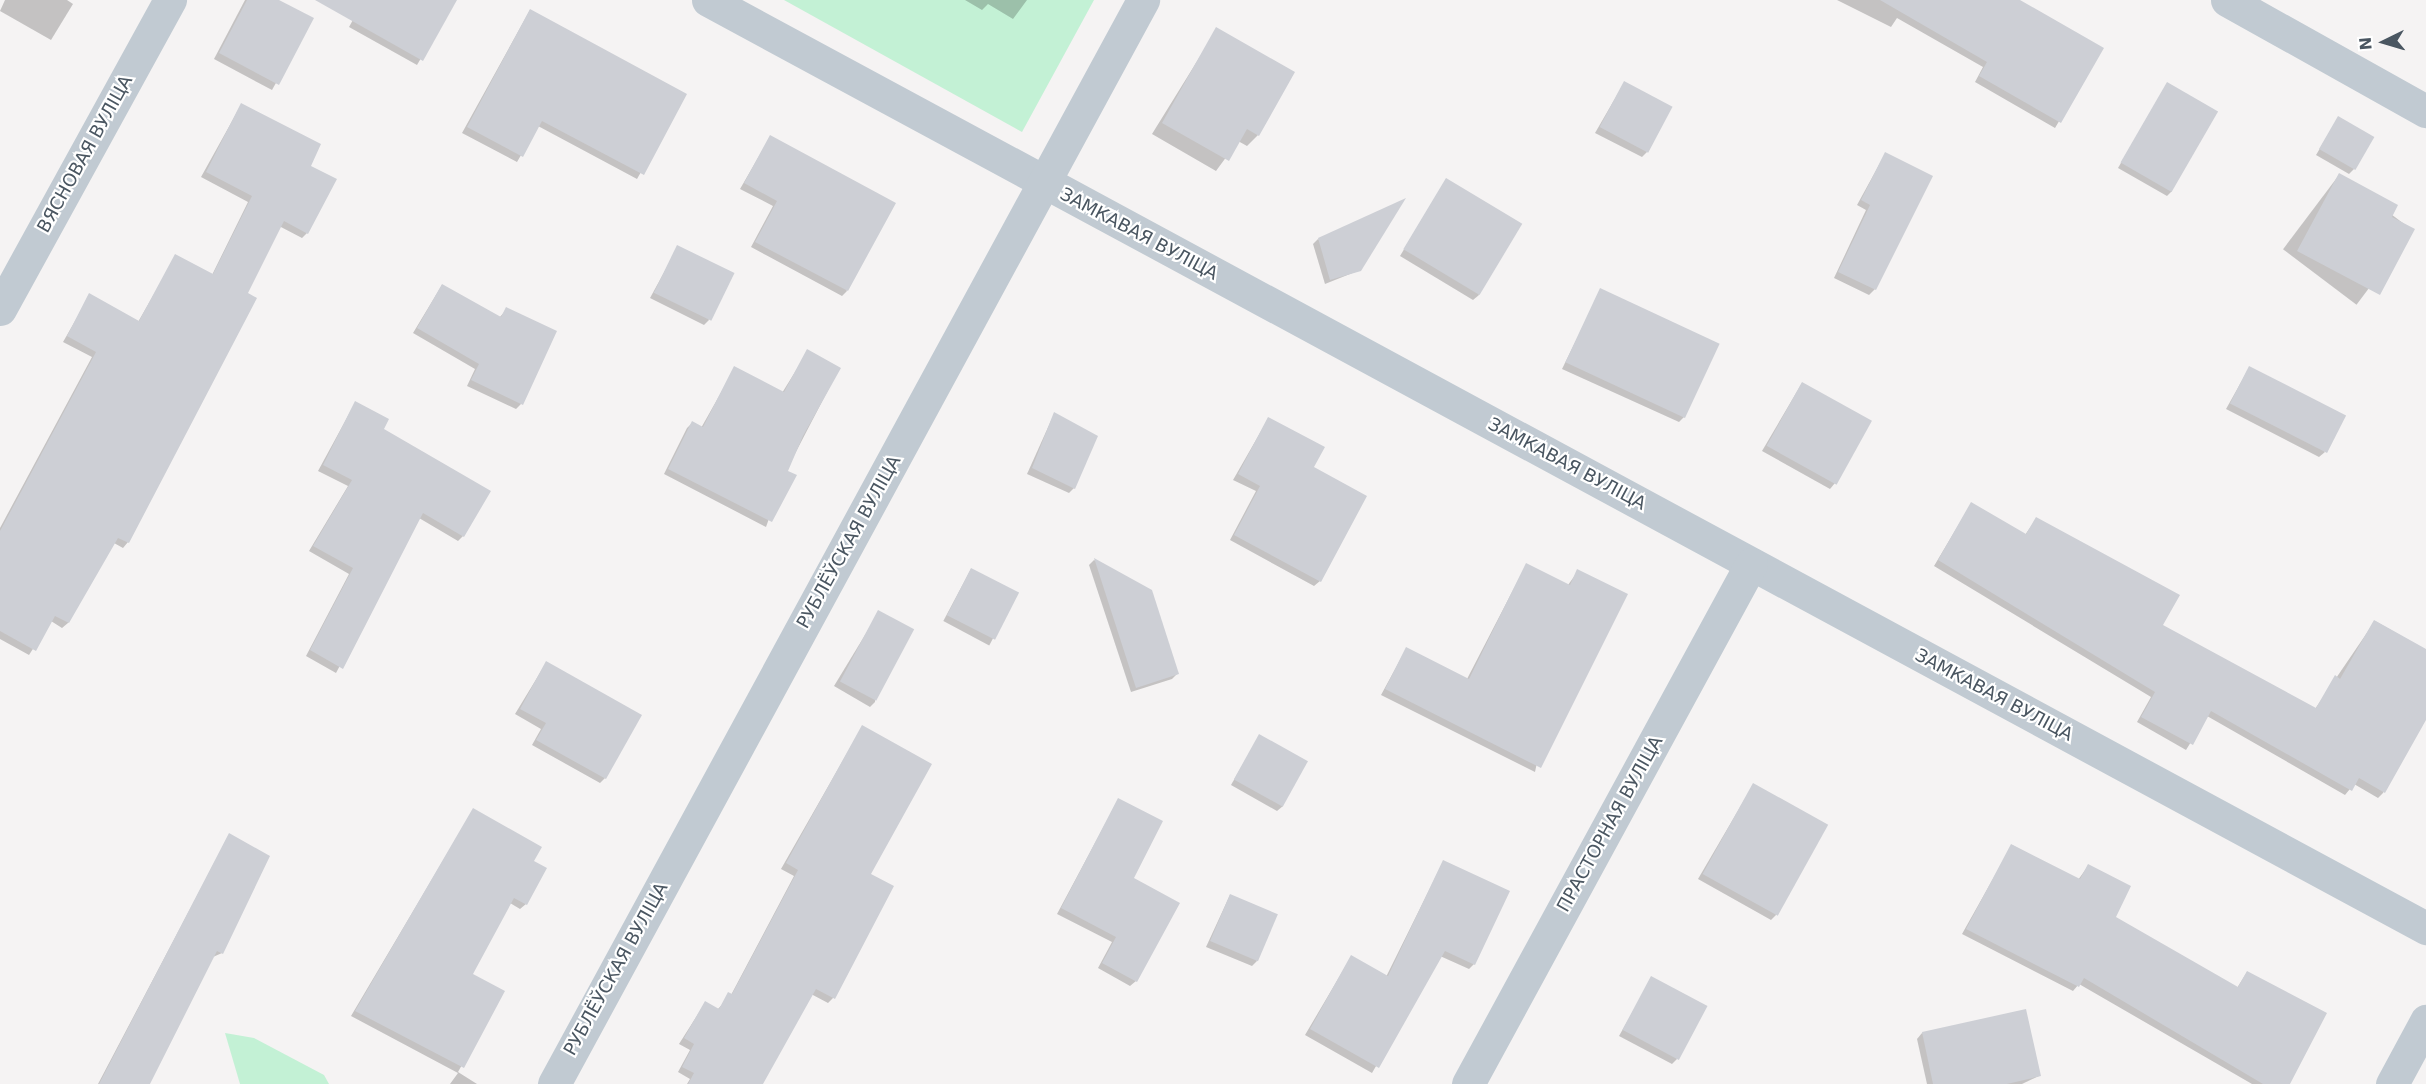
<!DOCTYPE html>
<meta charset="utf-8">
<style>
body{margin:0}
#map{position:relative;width:2426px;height:1084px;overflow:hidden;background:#f5f3f3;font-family:"DejaVu Sans",sans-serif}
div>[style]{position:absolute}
.green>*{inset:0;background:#c3f1d5}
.shadow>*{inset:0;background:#0003;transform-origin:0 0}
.building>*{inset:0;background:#cdcfd5;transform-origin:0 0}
.minor>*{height:33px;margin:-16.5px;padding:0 16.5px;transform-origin:16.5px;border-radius:16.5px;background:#c1cad2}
span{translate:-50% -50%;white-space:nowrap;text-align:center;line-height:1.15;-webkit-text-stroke:4.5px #fff;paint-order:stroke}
.street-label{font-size:18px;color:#4a5661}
.north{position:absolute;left:2354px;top:12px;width:60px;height:60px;-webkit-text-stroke:4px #fff;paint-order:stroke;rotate:265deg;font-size:16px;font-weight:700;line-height:24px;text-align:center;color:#4a5661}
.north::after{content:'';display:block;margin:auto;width:21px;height:27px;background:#4a5661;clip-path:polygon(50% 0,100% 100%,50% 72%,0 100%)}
</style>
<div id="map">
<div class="green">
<div style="clip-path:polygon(784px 0,1094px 0,1022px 132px)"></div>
<div style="clip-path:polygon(225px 1033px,254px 1038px,324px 1075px,329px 1084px,240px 1084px)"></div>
</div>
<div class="shadow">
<div style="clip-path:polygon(5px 0,67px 0,73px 4px,51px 40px,0 11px)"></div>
<div style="clip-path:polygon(245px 0,276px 0,312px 19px,272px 90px,214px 59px)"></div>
<div style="clip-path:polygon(364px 0,455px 0,417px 65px,349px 27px)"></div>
<div style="clip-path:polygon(965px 0,1027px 0,1013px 19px,988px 4px,982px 10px)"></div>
<div style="clip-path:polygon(1837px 0,2017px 0,2102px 49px,2055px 128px,1975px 82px,1983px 67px,1897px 18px,1891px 27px)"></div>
<div style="clip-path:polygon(530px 10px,685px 95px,637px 179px,538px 126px,517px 162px,462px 133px)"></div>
<div style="clip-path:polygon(1217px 29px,1258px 135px,1247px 146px,1238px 141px,1216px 171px,1152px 134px)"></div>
<div style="clip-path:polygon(1624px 83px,1647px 152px,1642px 157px,1595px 133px)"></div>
<div style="clip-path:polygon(2167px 84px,2172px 191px,2167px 196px,2118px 168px)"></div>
<div style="clip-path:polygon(241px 105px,309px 166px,307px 233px,302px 238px,279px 226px,246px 294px,255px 298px,128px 542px,123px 548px,114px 543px,68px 623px,62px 628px,51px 621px,29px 655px,0 639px,0 528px,92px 357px,63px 342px,90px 295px,138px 322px,176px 256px,212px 275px,248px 202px,201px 177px)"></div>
<div style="clip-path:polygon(2338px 118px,2354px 169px,2349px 174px,2316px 155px)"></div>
<div style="clip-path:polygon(770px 137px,847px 291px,842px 296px,751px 247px,773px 206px,740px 189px)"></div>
<div style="clip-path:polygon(1885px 154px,1875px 289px,1869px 295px,1834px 278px,1866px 210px,1857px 205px)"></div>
<div style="left:2339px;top:175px;width:92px;height:93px;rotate:37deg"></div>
<div style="clip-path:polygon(1446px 180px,1479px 295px,1473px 300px,1400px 256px)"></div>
<div style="clip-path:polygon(1318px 239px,1360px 270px,1325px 284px,1313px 244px)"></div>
<div style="clip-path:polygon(678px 247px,709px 320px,704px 325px,650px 298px)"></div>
<div style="clip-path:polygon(442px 285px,499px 318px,507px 309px,521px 404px,516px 409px,467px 386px,475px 369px,413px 333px)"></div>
<div style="clip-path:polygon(1601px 290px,1685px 416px,1679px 422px,1562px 369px)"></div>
<div style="clip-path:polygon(808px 351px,839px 369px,786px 471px,766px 527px,664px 474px,687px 428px,692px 423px,701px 428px,735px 368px,782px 393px)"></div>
<div style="clip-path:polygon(2249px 368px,2325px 452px,2319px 457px,2226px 409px)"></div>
<div style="clip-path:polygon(1802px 383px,1835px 483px,1830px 489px,1762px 451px)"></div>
<div style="clip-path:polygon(355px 403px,463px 536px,458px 541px,419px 518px,336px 673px,306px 656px,349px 574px,309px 551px,348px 486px,318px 471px)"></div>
<div style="clip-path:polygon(1054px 414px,1074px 488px,1069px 493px,1027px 474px)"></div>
<div style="clip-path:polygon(1268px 419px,1312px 468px,1320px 581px,1314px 586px,1230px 540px,1256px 491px,1233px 480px)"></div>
<div style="clip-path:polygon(1971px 504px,2025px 535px,2036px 519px,2161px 626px,2315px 709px,2375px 621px,2426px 650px,2426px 717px,2383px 793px,2378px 798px,2354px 784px,2345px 795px,2207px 716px,2186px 750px,2137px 722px,2151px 697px,1934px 566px)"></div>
<div style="clip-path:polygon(1094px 560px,1151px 591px,1177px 674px,1172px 679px,1131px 692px,1089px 565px)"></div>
<div style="clip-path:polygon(1526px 565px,1568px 585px,1578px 571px,1535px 772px,1381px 695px,1406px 649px,1467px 679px)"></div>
<div style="left:971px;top:569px;width:52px;height:59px;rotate:28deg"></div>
<div style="clip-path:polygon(879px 612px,875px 702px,870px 707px,834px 686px)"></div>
<div style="clip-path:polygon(546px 663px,605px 778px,600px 783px,532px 745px,541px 729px,515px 714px)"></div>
<div style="clip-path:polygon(862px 727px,869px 874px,833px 998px,828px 1003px,811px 994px,761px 1084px,687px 1084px,690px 1079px,678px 1072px,690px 1050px,679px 1044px,705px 1003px,717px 1010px,731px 995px,794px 876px,781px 869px)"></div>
<div style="clip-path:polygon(1259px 736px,1283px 806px,1277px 811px,1231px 785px)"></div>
<div style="clip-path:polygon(1753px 785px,1776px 915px,1771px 920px,1698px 879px)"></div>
<div style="clip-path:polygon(1118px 800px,1136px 981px,1130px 986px,1098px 968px,1112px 942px,1057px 914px)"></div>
<div style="clip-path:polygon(473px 810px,532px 861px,526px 904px,520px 909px,510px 903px,471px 975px,503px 992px,458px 1072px,477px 1084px,450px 1084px,458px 1073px,351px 1016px)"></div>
<div style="clip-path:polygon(229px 835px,222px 953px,213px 957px,148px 1084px,98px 1084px)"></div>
<div style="clip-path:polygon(2012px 845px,2078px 880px,2088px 866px,2114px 917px,2237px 988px,2247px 972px,2288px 1084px,2252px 1084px,2079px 984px,2073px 991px,1962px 934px)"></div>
<div style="clip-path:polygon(1443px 862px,1474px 964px,1469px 969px,1440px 956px,1372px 1073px,1305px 1035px,1351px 957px,1386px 977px)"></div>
<div style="clip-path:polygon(1230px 895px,1257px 961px,1252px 966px,1206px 947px)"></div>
<div style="clip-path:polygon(1652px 978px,1677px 1059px,1672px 1064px,1619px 1036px)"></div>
<div style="clip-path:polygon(1922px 1033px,2039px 1076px,2022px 1084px,1927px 1084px,1917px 1039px)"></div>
</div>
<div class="building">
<div style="clip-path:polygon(247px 0,279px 0,314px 18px,279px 85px,219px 53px)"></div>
<div style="clip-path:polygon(315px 0,457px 0,423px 61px)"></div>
<div style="clip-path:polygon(1880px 0,2020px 0,2104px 48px,2061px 123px,1979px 76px,1987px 62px)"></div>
<div style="clip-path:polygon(530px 9px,687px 94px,644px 175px,542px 121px,523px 157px,467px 127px)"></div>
<div style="clip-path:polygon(1216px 27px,1295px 72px,1259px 136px,1247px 129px,1229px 161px,1162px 123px)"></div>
<div style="left:1624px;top:81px;width:55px;height:52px;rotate:28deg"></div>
<div style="left:2167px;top:82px;width:59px;height:93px;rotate:30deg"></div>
<div style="clip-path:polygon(241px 103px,321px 144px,311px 166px,337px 179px,308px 234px,284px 221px,248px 293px,257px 298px,129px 543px,118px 538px,69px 623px,55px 616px,36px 651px,0 631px,0 531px,96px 352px,67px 336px,89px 293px,139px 321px,175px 254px,213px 274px,252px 196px,206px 172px)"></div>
<div style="left:2338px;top:116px;width:42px;height:38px;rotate:30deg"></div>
<div style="clip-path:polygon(770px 135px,896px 203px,848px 291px,755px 242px,777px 201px,744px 183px)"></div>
<div style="clip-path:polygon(1885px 152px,1933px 176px,1876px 290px,1838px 272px,1870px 205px,1861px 200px)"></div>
<div style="clip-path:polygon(2339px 173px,2398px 205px,2392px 217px,2415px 229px,2380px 295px,2297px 251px)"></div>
<div style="left:1446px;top:178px;width:89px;height:83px;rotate:31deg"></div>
<div style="clip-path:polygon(1406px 198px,1361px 271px,1330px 280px,1318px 238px)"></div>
<div style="left:677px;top:245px;width:64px;height:53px;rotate:26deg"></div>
<div style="clip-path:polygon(442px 284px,501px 317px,506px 307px,557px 331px,523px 405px,471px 380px,479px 364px,417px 328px)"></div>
<div style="left:1600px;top:288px;width:132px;height:82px;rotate:25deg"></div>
<div style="clip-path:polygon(807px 349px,841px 368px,803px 436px,788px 471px,797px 475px,772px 522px,668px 469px,692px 421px,703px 427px,734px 366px,784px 392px)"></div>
<div style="left:2249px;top:366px;width:109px;height:42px;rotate:27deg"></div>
<div style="left:1802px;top:382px;width:80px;height:73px;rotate:29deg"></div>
<div style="clip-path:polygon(355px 401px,389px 419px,384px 429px,491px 491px,464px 537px,423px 513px,343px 669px,310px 650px,353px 568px,313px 546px,352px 480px,323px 465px)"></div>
<div style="clip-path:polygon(1054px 412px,1098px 436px,1075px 489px,1032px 468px)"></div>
<div style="clip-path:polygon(1268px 417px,1325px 447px,1314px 467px,1367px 496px,1321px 582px,1234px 535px,1260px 486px,1238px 474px)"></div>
<div style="clip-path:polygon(1971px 502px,2026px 534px,2036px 517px,2180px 595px,2163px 625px,2316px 708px,2335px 675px,2340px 679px,2374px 620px,2426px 649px,2426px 720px,2385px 793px,2359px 778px,2352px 791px,2211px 711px,2193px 745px,2141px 717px,2155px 692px,1938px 560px)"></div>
<div style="clip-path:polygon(1094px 558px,1152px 590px,1179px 674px,1136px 688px)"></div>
<div style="clip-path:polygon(1526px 563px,1570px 585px,1577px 569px,1628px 594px,1541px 768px,1385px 689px,1406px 647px,1469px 679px)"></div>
<div style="left:971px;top:568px;width:54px;height:53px;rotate:27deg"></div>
<div style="left:878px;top:610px;width:41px;height:81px;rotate:28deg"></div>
<div style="clip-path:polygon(546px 661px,642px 715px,606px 779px,536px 740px,546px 723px,520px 709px)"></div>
<div style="clip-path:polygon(862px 725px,932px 764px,871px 874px,894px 886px,835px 999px,816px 989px,763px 1084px,688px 1084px,694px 1073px,682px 1067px,694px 1044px,684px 1038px,705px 1001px,719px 1009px,728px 992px,732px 994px,798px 870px,786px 863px)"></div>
<div style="left:1259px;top:734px;width:56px;height:52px;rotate:29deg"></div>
<div style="left:1753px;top:783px;width:86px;height:104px;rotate:29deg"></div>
<div style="clip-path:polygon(1118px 798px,1163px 821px,1134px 878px,1180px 903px,1137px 982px,1102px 963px,1116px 937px,1061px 908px)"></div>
<div style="clip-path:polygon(473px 808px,542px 847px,534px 861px,547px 868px,527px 905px,514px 898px,473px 974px,505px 991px,464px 1068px,355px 1011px)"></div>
<div style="clip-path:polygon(229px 833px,270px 856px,223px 954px,217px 951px,150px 1084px,99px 1084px)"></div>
<div style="clip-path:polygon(2011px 844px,2080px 879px,2088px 864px,2131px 886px,2116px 917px,2238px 987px,2247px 971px,2327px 1013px,2290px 1084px,2263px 1084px,2084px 978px,2079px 987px,1966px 929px)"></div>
<div style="clip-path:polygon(1443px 860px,1510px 891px,1475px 965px,1445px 951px,1379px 1068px,1310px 1029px,1351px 955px,1388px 976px)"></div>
<div style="left:1230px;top:894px;width:52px;height:51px;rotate:23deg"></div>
<div style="left:1651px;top:976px;width:64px;height:61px;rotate:28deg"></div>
<div style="clip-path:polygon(2026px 1009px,2041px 1076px,2007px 1084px,1933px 1084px,1922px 1032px)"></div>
</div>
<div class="minor">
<div style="left:708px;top:0;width:1953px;rotate:28.38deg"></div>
<div style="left:2227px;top:0;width:228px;rotate:29.2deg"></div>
<div style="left:0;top:309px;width:353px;rotate:-61.2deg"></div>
<div style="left:554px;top:1084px;width:1234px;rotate:-61.48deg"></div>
<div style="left:1468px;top:1084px;width:592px;rotate:-61.44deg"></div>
<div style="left:2392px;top:1084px;width:72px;rotate:-61.6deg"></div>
</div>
<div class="street-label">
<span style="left:85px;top:154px;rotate:-61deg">ВЯСНОВАЯ ВУЛІЦА</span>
<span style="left:1139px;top:234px;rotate:28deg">ЗАМКАВАЯ ВУЛІЦА</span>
<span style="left:1567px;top:464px;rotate:28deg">ЗАМКАВАЯ ВУЛІЦА</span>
<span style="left:849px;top:542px;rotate:-61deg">РУБЛЁЎСКАЯ ВУЛІЦА</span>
<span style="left:1994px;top:695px;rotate:28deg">ЗАМКАВАЯ ВУЛІЦА</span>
<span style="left:1610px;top:824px;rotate:-61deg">ПРАСТОРНАЯ ВУЛІЦА</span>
<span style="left:616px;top:969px;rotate:-61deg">РУБЛЁЎСКАЯ ВУЛІЦА</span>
</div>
<div class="north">N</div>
</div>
